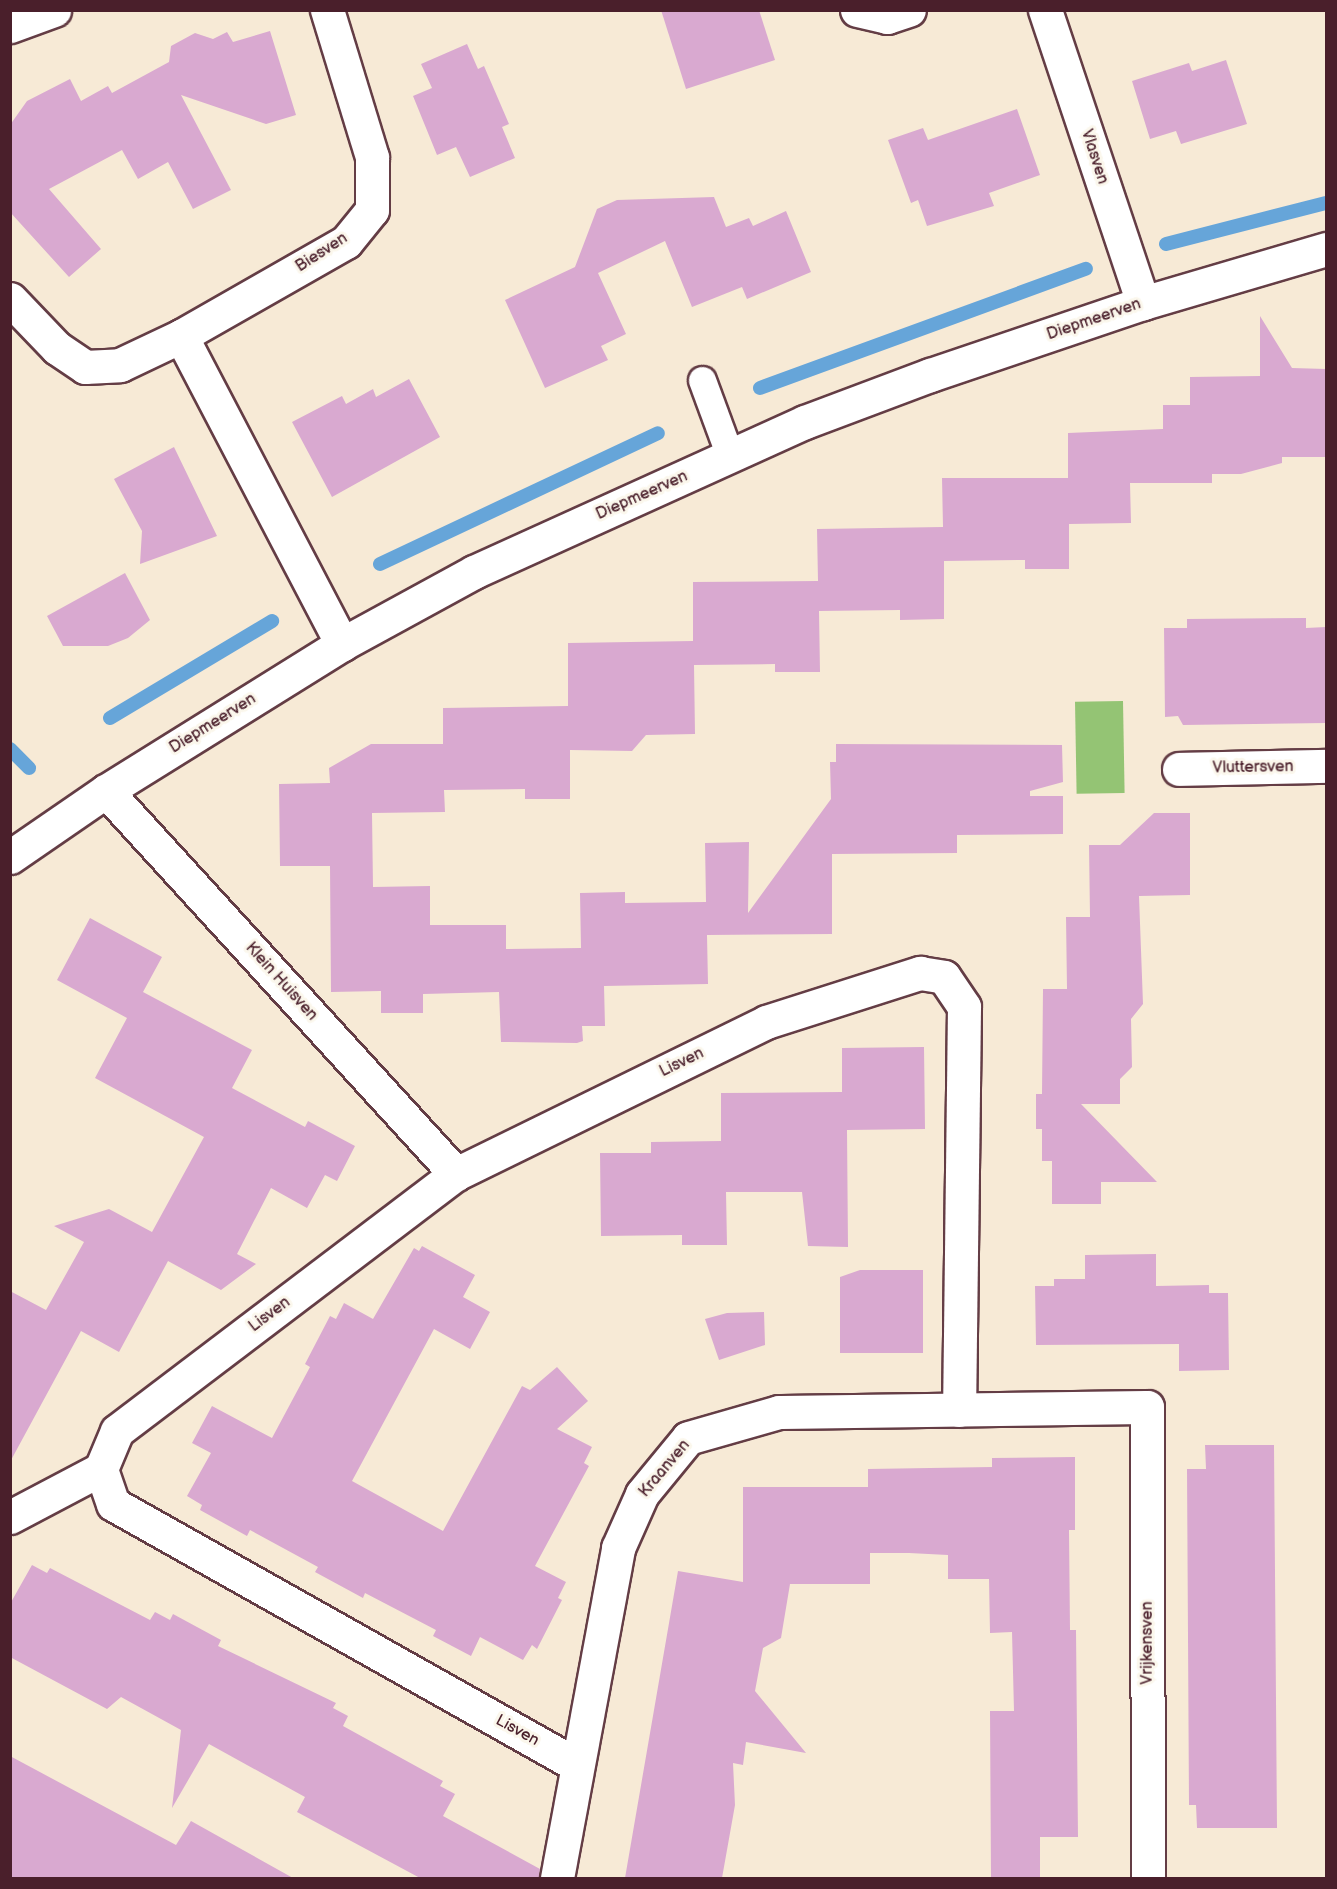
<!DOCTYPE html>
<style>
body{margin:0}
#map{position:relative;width:1337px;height:1889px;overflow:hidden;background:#f7ead6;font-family:"Balsamiq Sans",sans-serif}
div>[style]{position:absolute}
.green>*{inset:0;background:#94c474;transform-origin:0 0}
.stream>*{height:14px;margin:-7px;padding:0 7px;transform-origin:7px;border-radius:7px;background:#66a5d9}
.building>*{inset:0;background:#d9a9d0}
.roads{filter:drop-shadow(2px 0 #643d45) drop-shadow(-2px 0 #643d45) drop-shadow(0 2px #643d45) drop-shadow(0 -2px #643d45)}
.service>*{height:27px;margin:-13.5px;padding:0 13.5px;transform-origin:13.5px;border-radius:13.5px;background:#fff}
.minor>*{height:33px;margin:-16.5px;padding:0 16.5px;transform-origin:16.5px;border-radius:16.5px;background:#fff}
.tertiary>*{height:33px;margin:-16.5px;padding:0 16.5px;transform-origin:16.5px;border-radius:16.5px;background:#fff}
span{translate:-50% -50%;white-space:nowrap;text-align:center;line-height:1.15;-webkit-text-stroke:6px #fbf7ec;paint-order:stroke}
.street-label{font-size:16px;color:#4a1f2b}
.frame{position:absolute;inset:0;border:12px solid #4a1f2b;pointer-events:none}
</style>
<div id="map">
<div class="green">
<div style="left:1123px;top:701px;width:92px;height:48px;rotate:89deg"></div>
</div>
<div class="stream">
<div style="left:1166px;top:244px;width:165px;rotate:-14.4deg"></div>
<div style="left:760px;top:388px;width:347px;rotate:-20.1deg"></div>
<div style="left:380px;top:564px;width:307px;rotate:-25.2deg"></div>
<div style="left:110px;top:718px;width:189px;rotate:-30.9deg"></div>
<div style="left:10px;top:749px;width:27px;rotate:45deg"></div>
</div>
<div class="building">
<div style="clip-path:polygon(661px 10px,759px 10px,775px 60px,686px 89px)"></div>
<div style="clip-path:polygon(270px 31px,296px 115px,266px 124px,181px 95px,231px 190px,193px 209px,168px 162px,138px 179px,122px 150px,49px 189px,101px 249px,69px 277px,10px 212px,10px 125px,27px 101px,70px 79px,81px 101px,108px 86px,112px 93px,169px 62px,171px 46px,195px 33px,213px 39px,227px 32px,233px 42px)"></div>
<div style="clip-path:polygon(467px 44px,478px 69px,484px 66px,509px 124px,502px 127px,515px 158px,470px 177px,456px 147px,437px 155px,413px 96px,432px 88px,421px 64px)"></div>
<div style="clip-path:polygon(1226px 60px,1247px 124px,1181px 144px,1176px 131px,1150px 139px,1132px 81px,1189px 63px,1192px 71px)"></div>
<div style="clip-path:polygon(1017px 109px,1040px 175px,989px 193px,994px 206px,927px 226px,918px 200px,911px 203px,888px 140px,923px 128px,928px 140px)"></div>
<div style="clip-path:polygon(714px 197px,726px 227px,749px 218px,753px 226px,786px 211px,811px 272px,747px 299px,742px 287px,692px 307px,665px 241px,598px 273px,626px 334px,601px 346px,608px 360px,545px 388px,505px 300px,575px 267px,597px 209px,617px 200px)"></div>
<div style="clip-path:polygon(1260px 316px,1292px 368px,1326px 369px,1326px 457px,1282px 457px,1282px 463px,1241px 474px,1212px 474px,1212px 483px,1130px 483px,1131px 523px,1069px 524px,1069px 569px,1025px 569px,1025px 560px,944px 561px,944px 619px,900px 620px,900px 610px,819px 611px,820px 672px,775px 672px,775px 664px,694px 665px,695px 734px,646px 735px,632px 751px,570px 750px,570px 799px,525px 799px,525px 789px,444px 790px,445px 812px,372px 813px,373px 887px,430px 886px,430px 925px,506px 925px,506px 949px,581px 948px,580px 893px,625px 892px,625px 903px,706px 902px,705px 843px,749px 842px,748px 913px,831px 799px,830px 762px,836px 762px,836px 744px,1062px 745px,1063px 782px,1030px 791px,1030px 796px,1063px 796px,1063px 834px,957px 835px,957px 853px,832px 854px,832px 934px,707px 935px,708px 984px,604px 986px,605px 1026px,582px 1026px,583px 1041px,577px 1043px,501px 1042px,499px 992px,423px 994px,423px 1013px,381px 1013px,381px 991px,331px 992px,330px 866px,280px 866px,279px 784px,330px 783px,329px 768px,371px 744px,443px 744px,443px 708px,568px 706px,568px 643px,693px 641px,693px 582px,818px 581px,817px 529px,943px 527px,942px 478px,1068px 478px,1068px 433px,1163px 429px,1163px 405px,1190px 405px,1190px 377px,1260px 376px)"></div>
<div style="clip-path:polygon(409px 379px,440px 437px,332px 497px,292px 422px,342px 396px,346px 404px,373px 389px,376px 397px)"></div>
<div style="clip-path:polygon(174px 447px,217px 536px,140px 564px,142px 531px,114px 479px)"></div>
<div style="clip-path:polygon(125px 573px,150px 620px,128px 638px,108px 646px,63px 646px,47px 616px)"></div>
<div style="clip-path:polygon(1306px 618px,1306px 628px,1326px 627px,1326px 723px,1183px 725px,1178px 716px,1165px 717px,1164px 628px,1187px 628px,1187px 619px)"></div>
<div style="clip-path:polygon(1154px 813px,1190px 813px,1190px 895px,1139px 896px,1143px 1004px,1131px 1019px,1132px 1067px,1120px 1079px,1120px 1104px,1081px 1104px,1157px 1182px,1101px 1182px,1101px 1204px,1052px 1204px,1052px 1161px,1042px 1161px,1042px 1129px,1036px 1129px,1036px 1094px,1042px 1094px,1043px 989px,1067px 989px,1066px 917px,1090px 917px,1089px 845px,1120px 845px)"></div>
<div style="clip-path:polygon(90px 918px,162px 957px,143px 992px,252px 1050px,232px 1088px,305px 1127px,308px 1121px,355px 1146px,337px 1181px,325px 1175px,307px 1208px,271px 1188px,237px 1254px,256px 1264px,221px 1290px,168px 1261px,119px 1352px,81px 1331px,10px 1462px,10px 1291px,46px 1310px,84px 1242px,54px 1226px,109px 1209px,152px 1232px,204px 1137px,95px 1078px,127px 1018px,57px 980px)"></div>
<div style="clip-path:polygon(924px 1047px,925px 1129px,847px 1130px,848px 1247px,808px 1246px,802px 1192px,726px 1192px,727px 1245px,682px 1245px,682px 1235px,601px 1236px,600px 1153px,651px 1153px,651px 1142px,721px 1141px,721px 1093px,842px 1092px,842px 1048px)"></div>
<div style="clip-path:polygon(422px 1246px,475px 1275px,463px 1297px,490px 1312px,470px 1349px,434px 1329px,352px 1481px,443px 1531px,522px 1386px,530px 1390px,557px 1367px,588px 1401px,557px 1429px,592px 1447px,584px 1463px,589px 1466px,535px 1566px,566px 1582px,558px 1598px,562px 1600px,537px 1649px,532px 1645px,523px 1660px,480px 1637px,471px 1656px,433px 1636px,436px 1630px,365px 1593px,363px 1598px,315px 1572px,318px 1567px,250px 1530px,247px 1536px,200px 1510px,202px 1505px,187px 1496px,211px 1453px,192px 1443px,212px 1406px,272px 1438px,310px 1367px,305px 1364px,330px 1316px,336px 1319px,344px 1303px,373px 1319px,414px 1248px,419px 1251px)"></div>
<div style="clip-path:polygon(1156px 1254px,1156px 1286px,1209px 1285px,1209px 1293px,1228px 1293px,1229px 1370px,1179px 1371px,1179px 1344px,1036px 1345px,1035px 1286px,1054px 1286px,1054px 1279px,1085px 1279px,1085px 1255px)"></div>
<div style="clip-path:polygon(860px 1270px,923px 1270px,923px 1353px,840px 1353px,840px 1277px)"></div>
<div style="clip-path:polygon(764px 1312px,765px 1345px,719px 1360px,705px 1319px,727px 1313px)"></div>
<div style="clip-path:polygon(1205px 1445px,1274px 1445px,1277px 1828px,1197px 1828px,1196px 1805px,1189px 1805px,1187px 1469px,1206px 1469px)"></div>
<div style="clip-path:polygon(1075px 1457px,1075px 1530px,1069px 1530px,1070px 1630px,1076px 1630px,1078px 1837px,1040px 1837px,1040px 1878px,991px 1878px,990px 1711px,1014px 1711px,1012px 1632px,990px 1633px,989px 1579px,948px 1579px,948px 1555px,909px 1553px,870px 1553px,870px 1584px,790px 1584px,781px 1638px,763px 1648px,755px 1691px,806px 1753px,746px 1742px,743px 1765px,733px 1763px,735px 1805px,722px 1878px,625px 1878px,678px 1571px,743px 1582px,743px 1487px,868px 1487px,868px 1469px,992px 1467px,992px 1458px)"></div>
<div style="clip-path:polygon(32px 1565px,47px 1573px,50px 1568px,150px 1620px,155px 1612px,170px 1620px,173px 1614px,221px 1640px,218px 1646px,336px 1703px,333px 1708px,348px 1716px,343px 1726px,443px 1781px,440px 1786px,455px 1794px,443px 1816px,540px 1869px,539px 1878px,420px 1878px,297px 1812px,305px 1797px,209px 1744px,172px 1808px,181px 1730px,121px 1697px,107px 1709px,10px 1657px,10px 1604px)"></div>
<div style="clip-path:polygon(10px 1756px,176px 1845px,191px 1821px,293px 1878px,10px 1878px)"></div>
</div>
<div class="roads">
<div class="service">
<div style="left:702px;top:380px;width:81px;rotate:69.8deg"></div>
</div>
<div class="minor">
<div style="left:857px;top:10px;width:31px;rotate:13deg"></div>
<div style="left:887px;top:17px;width:23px;rotate:-18deg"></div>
<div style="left:1045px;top:10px;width:309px;rotate:71.5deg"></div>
<div style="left:10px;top:26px;width:47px;rotate:-20deg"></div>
<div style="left:10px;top:299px;width:68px;rotate:46.2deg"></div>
<div style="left:57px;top:348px;width:34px;rotate:34deg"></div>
<div style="left:85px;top:367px;width:35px;rotate:-3deg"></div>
<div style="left:120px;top:365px;width:68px;rotate:-25.4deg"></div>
<div style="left:181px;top:336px;width:190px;rotate:-29.7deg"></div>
<div style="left:346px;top:242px;width:41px;rotate:-50.9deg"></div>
<div style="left:372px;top:210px;width:53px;rotate:-90deg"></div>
<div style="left:372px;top:157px;width:154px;rotate:-107deg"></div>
<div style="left:181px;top:336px;width:348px;rotate:62.4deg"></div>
<div style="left:1179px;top:769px;width:147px;rotate:-1.2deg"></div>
<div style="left:106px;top:791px;width:519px;rotate:47.58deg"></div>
<div style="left:10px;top:1517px;width:103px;rotate:-27.8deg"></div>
<div style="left:577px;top:1765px;width:532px;rotate:-150.64deg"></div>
<div style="left:113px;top:1504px;width:37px;rotate:-109deg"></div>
<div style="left:101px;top:1469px;width:41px;rotate:-67.2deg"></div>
<div style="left:117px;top:1431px;width:425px;rotate:-37.2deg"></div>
<div style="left:456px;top:1174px;width:345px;rotate:-26.1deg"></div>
<div style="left:766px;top:1022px;width:162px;rotate:-17.7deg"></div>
<div style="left:920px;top:973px;width:24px;rotate:9deg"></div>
<div style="left:944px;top:977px;width:36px;rotate:56deg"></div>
<div style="left:964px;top:1007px;width:403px;rotate:90.7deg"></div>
<div style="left:557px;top:1878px;width:336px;rotate:-79.5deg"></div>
<div style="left:618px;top:1548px;width:59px;rotate:-66deg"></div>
<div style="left:642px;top:1494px;width:72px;rotate:-50.6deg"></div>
<div style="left:688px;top:1438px;width:95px;rotate:-15.9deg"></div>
<div style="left:779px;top:1412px;width:368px;rotate:-0.8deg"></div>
<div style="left:1147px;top:1407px;width:471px;rotate:89.9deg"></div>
</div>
<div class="tertiary">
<div style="left:10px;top:857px;width:116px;rotate:-34.5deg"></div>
<div style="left:106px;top:791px;width:278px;rotate:-31.9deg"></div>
<div style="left:342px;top:644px;width:150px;rotate:-28.6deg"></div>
<div style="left:474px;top:572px;width:363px;rotate:-24.4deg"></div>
<div style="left:805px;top:422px;width:134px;rotate:-20.6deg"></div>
<div style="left:930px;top:375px;width:225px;rotate:-18.7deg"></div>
<div style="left:1143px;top:303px;width:191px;rotate:-16.4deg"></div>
</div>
</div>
<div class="street-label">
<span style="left:1094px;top:157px;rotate:72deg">Vlasven</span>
<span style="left:322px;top:253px;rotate:-33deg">Biesven</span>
<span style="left:1094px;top:320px;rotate:-19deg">Diepmeerven</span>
<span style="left:642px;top:496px;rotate:-24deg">Diepmeerven</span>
<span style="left:213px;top:724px;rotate:-32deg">Diepmeerven</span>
<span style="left:1253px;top:768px;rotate:-1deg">Vluttersven</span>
<span style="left:281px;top:982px;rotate:48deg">Klein Huisven</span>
<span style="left:682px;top:1063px;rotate:-26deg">Lisven</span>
<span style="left:270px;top:1315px;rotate:-37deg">Lisven</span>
<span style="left:665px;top:1469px;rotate:-50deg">Kraanven</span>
<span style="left:1148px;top:1643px;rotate:-90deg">Vrijkensven</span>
<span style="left:517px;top:1731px;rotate:29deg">Lisven</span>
</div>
<div class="frame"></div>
</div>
